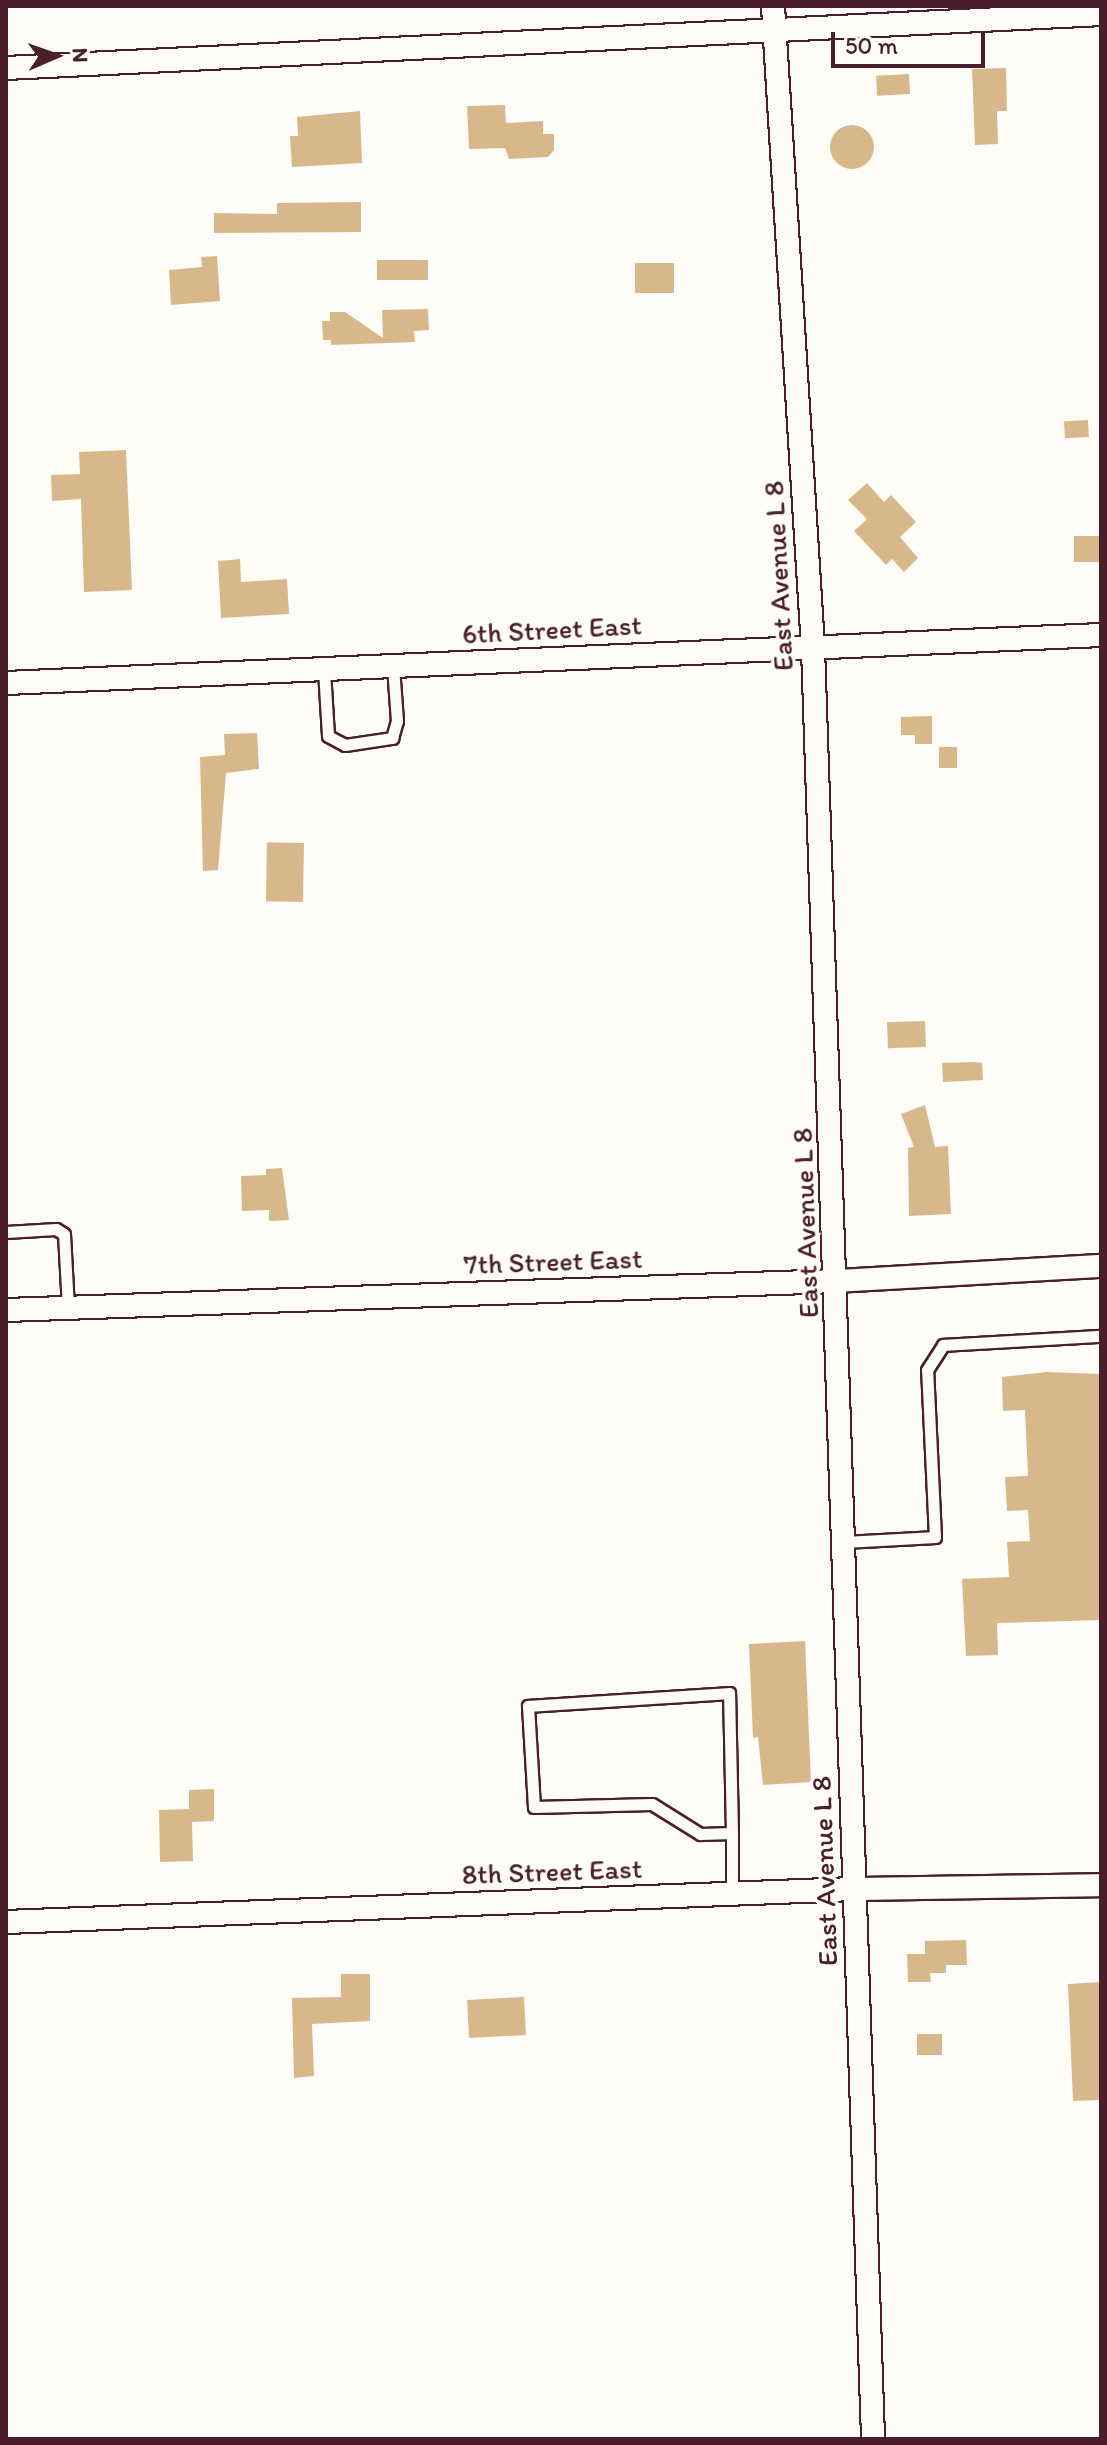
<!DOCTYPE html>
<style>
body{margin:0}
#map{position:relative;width:1107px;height:2445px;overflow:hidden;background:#fdfcf7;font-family:Itim,sans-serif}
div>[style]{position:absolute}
.building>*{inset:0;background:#d8b88b;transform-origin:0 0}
.round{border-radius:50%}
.roads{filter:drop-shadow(2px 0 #4a1f2b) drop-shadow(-2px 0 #4a1f2b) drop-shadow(0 2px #4a1f2b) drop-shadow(0 -2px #4a1f2b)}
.service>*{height:11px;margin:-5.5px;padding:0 5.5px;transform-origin:5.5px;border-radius:5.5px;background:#fdfcf7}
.minor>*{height:22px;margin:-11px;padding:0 11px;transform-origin:11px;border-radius:11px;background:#fdfcf7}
span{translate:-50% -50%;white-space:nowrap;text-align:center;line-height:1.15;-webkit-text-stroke:7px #fdfcf7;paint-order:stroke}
.street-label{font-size:28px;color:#4a1f2b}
.frame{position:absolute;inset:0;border:8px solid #4a1f2b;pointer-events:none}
.north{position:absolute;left:16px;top:16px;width:80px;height:80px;-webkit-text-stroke:6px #fdfcf7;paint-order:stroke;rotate:88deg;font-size:22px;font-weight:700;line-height:32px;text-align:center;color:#4a1f2b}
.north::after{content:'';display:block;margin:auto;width:28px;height:36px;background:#4a1f2b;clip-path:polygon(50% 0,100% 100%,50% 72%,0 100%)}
.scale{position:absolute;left:831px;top:32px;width:154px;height:36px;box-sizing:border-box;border:4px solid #4a1f2b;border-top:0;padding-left:10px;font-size:24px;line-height:28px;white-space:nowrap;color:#4a1f2b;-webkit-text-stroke:6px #fdfcf7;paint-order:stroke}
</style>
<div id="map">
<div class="building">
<div style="clip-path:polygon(1006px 68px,1007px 111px,997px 111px,998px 144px,975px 145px,972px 69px)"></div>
<div style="left:909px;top:74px;width:20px;height:33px;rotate:87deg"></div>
<div style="clip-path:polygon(505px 105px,506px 123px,543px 121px,543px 134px,554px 134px,554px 150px,548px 157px,509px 159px,505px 148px,469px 149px,467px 106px)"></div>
<div style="clip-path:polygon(360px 111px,362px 163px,292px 167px,290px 136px,298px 136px,297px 117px)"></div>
<div class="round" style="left:830px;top:125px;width:44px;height:44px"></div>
<div style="clip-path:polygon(361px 202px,361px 232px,214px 233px,214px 213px,277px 214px,277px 203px)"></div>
<div style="clip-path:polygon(217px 256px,220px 301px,171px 305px,169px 270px,202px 267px,201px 257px)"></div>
<div style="left:428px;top:260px;width:20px;height:51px;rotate:90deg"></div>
<div style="left:635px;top:263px;width:39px;height:30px"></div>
<div style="clip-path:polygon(428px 309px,429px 330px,414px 331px,415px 342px,331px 345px,331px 340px,323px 340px,322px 321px,330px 321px,330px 312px,345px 312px,383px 338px,382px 310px)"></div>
<div style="left:1088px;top:420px;width:17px;height:24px;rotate:87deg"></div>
<div style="clip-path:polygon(126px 450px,132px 590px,84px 592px,81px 499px,52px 501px,51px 475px,80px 474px,79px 452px)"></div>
<div style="clip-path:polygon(867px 483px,884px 502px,891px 495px,916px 522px,900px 537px,918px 558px,904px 572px,892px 559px,886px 565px,854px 531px,867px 519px,848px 500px)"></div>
<div style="left:1074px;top:536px;width:25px;height:26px"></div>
<div style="clip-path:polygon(240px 559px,241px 582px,287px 579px,289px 614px,221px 618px,218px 561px)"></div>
<div style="clip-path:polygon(932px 716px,932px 744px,915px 744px,915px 735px,901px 735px,901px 717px)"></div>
<div style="clip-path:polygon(257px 733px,259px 769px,226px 773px,218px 870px,203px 871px,200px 757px,225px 755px,224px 734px)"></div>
<div style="left:939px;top:747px;width:18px;height:21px"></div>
<div style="left:304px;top:843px;width:59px;height:37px;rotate:91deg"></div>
<div style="left:925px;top:1021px;width:26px;height:38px;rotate:88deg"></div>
<div style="clip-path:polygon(975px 1062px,982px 1063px,983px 1080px,943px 1082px,942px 1063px)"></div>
<div style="clip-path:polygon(925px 1105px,935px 1147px,948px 1146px,951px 1214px,909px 1216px,908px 1148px,914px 1147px,901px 1114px)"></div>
<div style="clip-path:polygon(282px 1168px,289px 1220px,269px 1221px,269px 1210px,242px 1211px,241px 1176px,266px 1175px,266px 1169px)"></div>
<div style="clip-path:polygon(1047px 1372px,1101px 1374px,1101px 1620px,997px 1623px,998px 1655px,966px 1656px,962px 1579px,1009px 1577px,1007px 1542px,1030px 1541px,1028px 1510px,1007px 1511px,1005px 1477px,1028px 1476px,1025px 1410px,1003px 1411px,1002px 1377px)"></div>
<div style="clip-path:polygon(805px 1641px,811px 1782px,763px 1785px,758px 1737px,753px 1738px,749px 1644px)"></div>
<div style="clip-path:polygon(214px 1789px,214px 1821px,192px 1822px,193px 1861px,160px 1862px,159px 1810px,189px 1809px,189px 1790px)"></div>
<div style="clip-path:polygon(966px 1940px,967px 1965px,946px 1965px,946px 1973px,930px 1973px,931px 1982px,908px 1982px,907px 1954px,925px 1954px,925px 1941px)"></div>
<div style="clip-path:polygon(341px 1974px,370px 1974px,370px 2021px,312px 2024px,314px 2076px,294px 2078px,292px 1998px,341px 1997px)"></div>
<div style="clip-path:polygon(1101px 1982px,1101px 2100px,1073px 2101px,1068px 1984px)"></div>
<div style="left:524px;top:1997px;width:38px;height:57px;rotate:87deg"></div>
<div style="left:942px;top:2034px;width:21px;height:25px;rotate:90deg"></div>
</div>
<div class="roads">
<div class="service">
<div style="left:324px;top:670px;width:66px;rotate:86.5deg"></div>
<div style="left:328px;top:736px;width:19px;rotate:28deg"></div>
<div style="left:345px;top:745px;width:48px;rotate:-8.5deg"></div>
<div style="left:392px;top:738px;width:18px;rotate:-74deg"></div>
<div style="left:397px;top:721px;width:54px;rotate:-94.2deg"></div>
<div style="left:6px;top:1232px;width:50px;rotate:-3.4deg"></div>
<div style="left:56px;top:1229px;width:9px;rotate:32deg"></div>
<div style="left:64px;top:1234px;width:74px;rotate:86.9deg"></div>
<div style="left:845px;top:1542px;width:90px;rotate:-3.2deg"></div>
<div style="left:935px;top:1537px;width:167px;rotate:-92.7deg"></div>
<div style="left:927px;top:1370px;width:30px;rotate:-57deg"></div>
<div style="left:943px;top:1345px;width:158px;rotate:-3.3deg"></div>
<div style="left:732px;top:1894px;width:61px;rotate:-90deg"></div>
<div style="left:732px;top:1833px;width:140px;rotate:-91.2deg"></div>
<div style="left:729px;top:1693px;width:201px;rotate:176.3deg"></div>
<div style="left:528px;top:1706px;width:101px;rotate:86.6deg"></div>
<div style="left:534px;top:1807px;width:118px;rotate:-1.5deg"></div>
<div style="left:652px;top:1804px;width:57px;rotate:32deg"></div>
<div style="left:700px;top:1834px;width:32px;rotate:-2deg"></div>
</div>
<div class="minor">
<div style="left:773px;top:6px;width:643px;rotate:86.43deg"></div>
<div style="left:813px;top:648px;width:1792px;rotate:88.08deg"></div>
<div style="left:6px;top:68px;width:1096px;rotate:-2.82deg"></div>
<div style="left:6px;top:683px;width:1096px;rotate:-2.51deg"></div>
<div style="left:6px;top:1310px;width:832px;rotate:-2deg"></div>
<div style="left:837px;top:1281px;width:264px;rotate:-3.3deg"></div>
<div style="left:6px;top:1922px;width:849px;rotate:-2.23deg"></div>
<div style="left:854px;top:1889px;width:247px;rotate:-0.9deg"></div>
</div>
</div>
<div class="street-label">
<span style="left:778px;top:576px;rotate:-93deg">East Avenue L 8</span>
<span style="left:552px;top:629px;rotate:-3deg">6th Street East</span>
<span style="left:805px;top:1223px;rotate:-92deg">East Avenue L 8</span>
<span style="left:553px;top:1261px;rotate:-2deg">7th Street East</span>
<span style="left:552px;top:1871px;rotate:-2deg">8th Street East</span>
<span style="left:824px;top:1871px;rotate:-92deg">East Avenue L 8</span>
</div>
<div class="frame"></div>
<div class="north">N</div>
<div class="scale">50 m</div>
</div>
